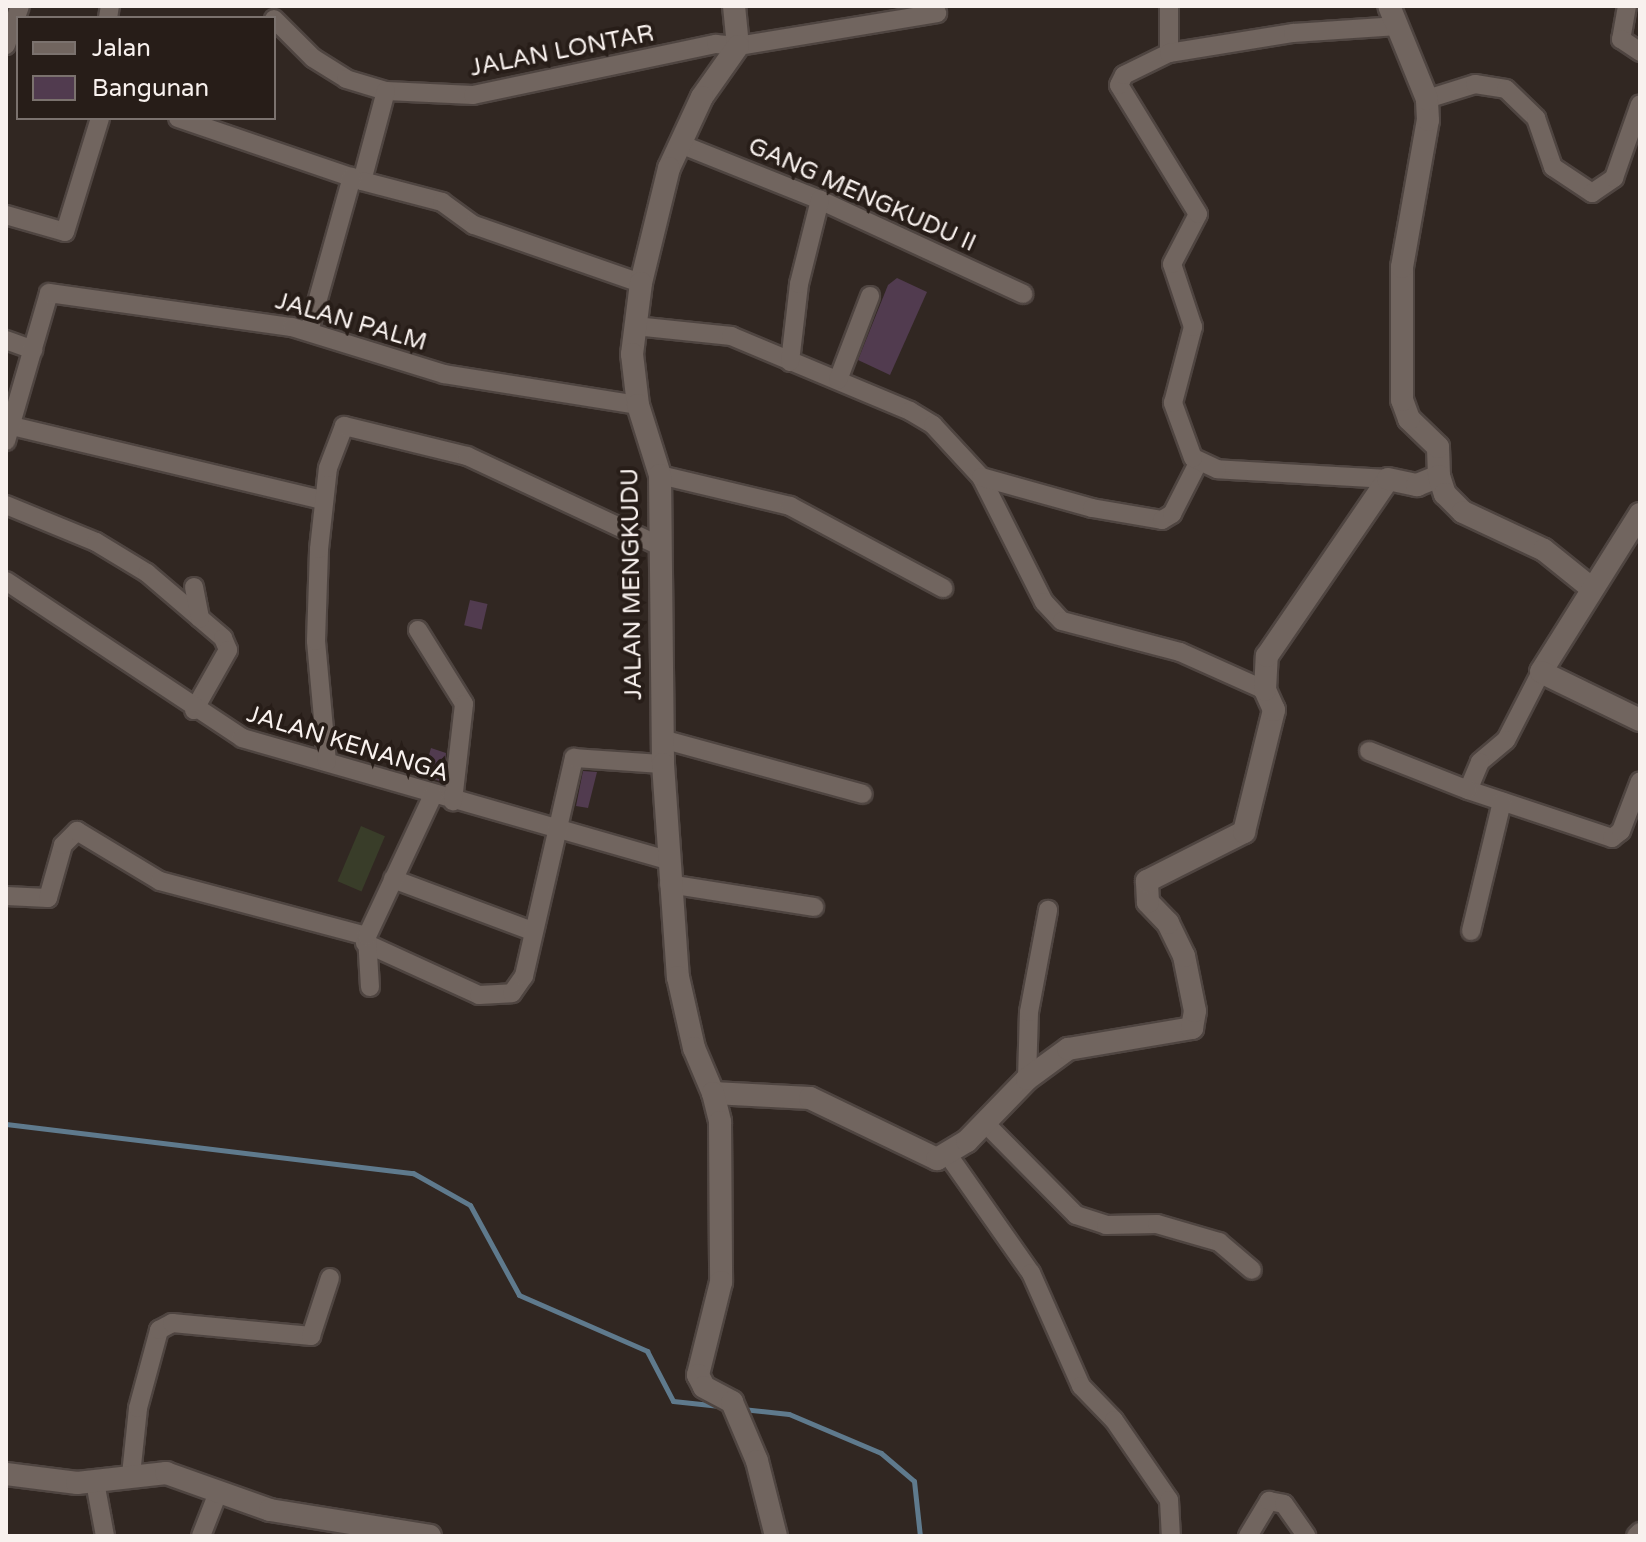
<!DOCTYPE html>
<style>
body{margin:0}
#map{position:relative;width:1646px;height:1542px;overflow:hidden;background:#312722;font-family:"Varela Round",sans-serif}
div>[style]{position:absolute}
.green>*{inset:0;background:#393d29;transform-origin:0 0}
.stream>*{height:5px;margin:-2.5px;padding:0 2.5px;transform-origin:2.5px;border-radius:2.5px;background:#5f7a8d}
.building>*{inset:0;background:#513b4f;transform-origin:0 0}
.roads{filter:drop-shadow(2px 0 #4f4541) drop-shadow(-2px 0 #4f4541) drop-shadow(0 2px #4f4541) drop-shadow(0 -2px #4f4541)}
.minor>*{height:18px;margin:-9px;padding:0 9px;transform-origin:9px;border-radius:9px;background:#71655f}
.tertiary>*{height:22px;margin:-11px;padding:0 11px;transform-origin:11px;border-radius:11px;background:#71655f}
span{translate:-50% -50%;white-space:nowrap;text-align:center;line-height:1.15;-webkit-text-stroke:8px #271d18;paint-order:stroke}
.street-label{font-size:24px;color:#f8f1ee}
.frame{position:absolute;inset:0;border:8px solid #f8f1ee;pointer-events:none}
.legend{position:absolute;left:16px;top:16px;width:260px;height:104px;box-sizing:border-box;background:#271d18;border:2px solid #7b726e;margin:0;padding:10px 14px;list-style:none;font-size:24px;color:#f8f1ee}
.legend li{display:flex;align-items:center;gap:16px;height:40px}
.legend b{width:40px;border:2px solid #7b726e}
</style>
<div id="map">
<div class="green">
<div style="left:361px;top:826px;width:26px;height:60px;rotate:23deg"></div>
</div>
<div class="stream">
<div style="left:6px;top:1124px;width:410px;rotate:6.9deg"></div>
<div style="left:413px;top:1173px;width:65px;rotate:29.3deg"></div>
<div style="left:470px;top:1205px;width:102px;rotate:61.4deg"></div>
<div style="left:519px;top:1295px;width:140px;rotate:23.6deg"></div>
<div style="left:647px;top:1351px;width:56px;rotate:62.5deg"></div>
<div style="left:673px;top:1401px;width:47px;rotate:6.1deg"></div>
<div style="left:742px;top:1409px;width:47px;rotate:6.1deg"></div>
<div style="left:789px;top:1414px;width:100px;rotate:23deg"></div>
<div style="left:881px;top:1453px;width:43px;rotate:40.3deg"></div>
<div style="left:914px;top:1481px;width:55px;rotate:83.8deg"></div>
</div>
<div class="building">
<div style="clip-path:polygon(897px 278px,927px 292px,890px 375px,858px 360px,888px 285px)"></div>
<div style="left:470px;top:600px;width:18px;height:26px;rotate:13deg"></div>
<div style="clip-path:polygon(431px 748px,446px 753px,443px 782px,423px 776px)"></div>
<div style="clip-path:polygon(583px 771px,597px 772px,588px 808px,576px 806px)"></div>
</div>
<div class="roads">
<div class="minor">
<div style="left:1169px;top:6px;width:47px;rotate:90deg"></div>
<div style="left:1627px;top:6px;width:34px;rotate:100deg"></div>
<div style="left:1621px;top:39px;width:23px;rotate:34deg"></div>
<div style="left:108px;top:18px;width:12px;rotate:-81deg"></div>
<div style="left:274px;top:19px;width:55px;rotate:45deg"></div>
<div style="left:313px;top:58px;width:39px;rotate:32deg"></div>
<div style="left:346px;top:79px;width:42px;rotate:16.7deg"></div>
<div style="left:386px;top:91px;width:87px;rotate:2.6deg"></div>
<div style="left:473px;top:95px;width:248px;rotate:-11.9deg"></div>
<div style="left:716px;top:44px;width:22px;rotate:5deg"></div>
<div style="left:738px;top:46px;width:202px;rotate:-9.4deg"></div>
<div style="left:6px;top:45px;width:41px;rotate:-70.3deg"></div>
<div style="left:1427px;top:99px;width:50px;rotate:-17.4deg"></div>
<div style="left:1475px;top:84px;width:31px;rotate:9deg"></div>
<div style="left:1506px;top:89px;width:42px;rotate:44deg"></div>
<div style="left:1536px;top:118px;width:52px;rotate:70.9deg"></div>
<div style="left:1553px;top:167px;width:47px;rotate:33.7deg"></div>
<div style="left:1592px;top:193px;width:27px;rotate:-34deg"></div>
<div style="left:1614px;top:178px;width:78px;rotate:-70.6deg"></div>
<div style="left:178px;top:118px;width:194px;rotate:18.9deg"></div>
<div style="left:362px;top:181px;width:93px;rotate:-75.1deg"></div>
<div style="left:680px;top:144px;width:151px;rotate:21.8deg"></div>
<div style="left:820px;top:200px;width:224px;rotate:24.8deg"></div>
<div style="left:362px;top:181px;width:83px;rotate:14.7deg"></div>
<div style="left:442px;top:202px;width:39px;rotate:36deg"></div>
<div style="left:474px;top:225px;width:177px;rotate:19.2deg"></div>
<div style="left:6px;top:215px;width:61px;rotate:16.1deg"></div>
<div style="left:65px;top:232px;width:119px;rotate:-72.9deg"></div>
<div style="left:635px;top:326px;width:97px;rotate:5.9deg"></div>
<div style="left:731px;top:336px;width:194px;rotate:22.7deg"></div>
<div style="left:910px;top:411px;width:27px;rotate:31deg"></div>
<div style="left:933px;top:425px;width:71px;rotate:47.3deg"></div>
<div style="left:981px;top:477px;width:140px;rotate:63.3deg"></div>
<div style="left:1044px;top:602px;width:26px;rotate:47deg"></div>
<div style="left:1062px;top:621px;width:122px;rotate:14.7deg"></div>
<div style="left:1180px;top:652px;width:93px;rotate:24.1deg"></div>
<div style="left:309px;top:331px;width:160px;rotate:-74.4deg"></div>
<div style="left:6px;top:340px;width:29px;rotate:20deg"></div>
<div style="left:790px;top:362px;width:79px;rotate:-83.4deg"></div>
<div style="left:799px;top:284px;width:87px;rotate:-76deg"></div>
<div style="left:838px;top:380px;width:90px;rotate:-69.1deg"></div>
<div style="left:12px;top:426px;width:320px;rotate:13.4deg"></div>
<div style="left:6px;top:441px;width:154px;rotate:-73.8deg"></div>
<div style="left:49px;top:293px;width:245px;rotate:8deg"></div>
<div style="left:292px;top:327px;width:159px;rotate:17.2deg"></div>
<div style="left:444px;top:374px;width:196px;rotate:9.1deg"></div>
<div style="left:660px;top:475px;width:134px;rotate:13.4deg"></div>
<div style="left:790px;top:506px;width:174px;rotate:28.2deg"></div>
<div style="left:981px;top:477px;width:115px;rotate:15.6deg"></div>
<div style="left:1092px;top:508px;width:71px;rotate:9.7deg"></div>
<div style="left:1162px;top:520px;width:12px;rotate:-31deg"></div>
<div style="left:1172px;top:514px;width:57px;rotate:-63deg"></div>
<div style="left:1388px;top:479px;width:171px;rotate:-176.7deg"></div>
<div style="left:1217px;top:469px;width:26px;rotate:-155deg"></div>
<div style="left:1193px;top:458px;width:59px;rotate:-110deg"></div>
<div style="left:1173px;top:403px;width:79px;rotate:-75.3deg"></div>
<div style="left:1193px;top:327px;width:66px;rotate:-108.4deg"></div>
<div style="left:1172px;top:264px;width:56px;rotate:-62.5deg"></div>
<div style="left:1198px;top:214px;width:151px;rotate:-121.5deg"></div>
<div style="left:1119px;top:85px;width:11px;rotate:-63deg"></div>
<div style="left:1124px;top:75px;width:50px;rotate:-26.1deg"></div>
<div style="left:1169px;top:53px;width:126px;rotate:-9.2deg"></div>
<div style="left:1293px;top:33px;width:105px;rotate:-3.8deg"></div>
<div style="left:6px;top:505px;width:97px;rotate:22.3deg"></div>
<div style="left:96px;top:542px;width:60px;rotate:31.3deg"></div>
<div style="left:147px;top:573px;width:100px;rotate:40.5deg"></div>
<div style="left:223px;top:638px;width:13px;rotate:67deg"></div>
<div style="left:228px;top:650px;width:69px;rotate:119.5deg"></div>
<div style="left:6px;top:581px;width:283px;rotate:33.6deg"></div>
<div style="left:242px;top:738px;width:442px;rotate:16deg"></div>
<div style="left:194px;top:587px;width:32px;rotate:79deg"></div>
<div style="left:418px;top:630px;width:87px;rotate:58.1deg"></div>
<div style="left:464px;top:704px;width:98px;rotate:96.5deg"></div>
<div style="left:1541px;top:672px;width:76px;rotate:117.2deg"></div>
<div style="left:1506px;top:740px;width:34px;rotate:140deg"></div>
<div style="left:1480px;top:762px;width:30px;rotate:113deg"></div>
<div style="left:1468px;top:790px;width:152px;rotate:18.4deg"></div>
<div style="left:1612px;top:838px;width:11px;rotate:-38deg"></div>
<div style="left:1621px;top:831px;width:53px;rotate:-69.2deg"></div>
<div style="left:662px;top:739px;width:208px;rotate:15.3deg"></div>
<div style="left:1369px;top:751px;width:106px;rotate:21.5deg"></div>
<div style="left:327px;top:762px;width:121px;rotate:-95.2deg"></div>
<div style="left:316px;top:641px;width:92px;rotate:-88.1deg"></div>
<div style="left:319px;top:549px;width:81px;rotate:-83.7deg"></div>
<div style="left:328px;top:468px;width:45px;rotate:-69.1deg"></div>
<div style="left:344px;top:426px;width:127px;rotate:13.7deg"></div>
<div style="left:467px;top:456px;width:211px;rotate:25deg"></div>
<div style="left:393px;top:879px;width:148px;rotate:20.5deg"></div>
<div style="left:669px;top:884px;width:147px;rotate:9deg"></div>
<div style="left:6px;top:896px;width:42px;rotate:2.7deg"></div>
<div style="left:48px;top:898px;width:55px;rotate:-74.2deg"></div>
<div style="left:63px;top:845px;width:20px;rotate:-45deg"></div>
<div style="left:77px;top:831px;width:97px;rotate:31.1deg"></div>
<div style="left:160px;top:881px;width:214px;rotate:14.9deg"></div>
<div style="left:1471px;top:931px;width:133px;rotate:-76.5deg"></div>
<div style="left:365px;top:943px;width:125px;rotate:24.5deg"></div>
<div style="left:479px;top:995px;width:33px;rotate:-3deg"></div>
<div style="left:512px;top:993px;width:21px;rotate:-55deg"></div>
<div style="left:524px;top:976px;width:224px;rotate:-77.1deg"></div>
<div style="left:574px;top:758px;width:89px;rotate:3.9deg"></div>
<div style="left:370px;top:987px;width:51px;rotate:-93.4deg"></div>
<div style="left:367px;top:936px;width:156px;rotate:-64.9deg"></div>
<div style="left:1027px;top:1079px;width:67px;rotate:-88.3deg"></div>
<div style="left:1029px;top:1012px;width:104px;rotate:-79.4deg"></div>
<div style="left:986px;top:1124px;width:128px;rotate:45.3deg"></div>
<div style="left:1076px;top:1215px;width:32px;rotate:18deg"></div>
<div style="left:1106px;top:1225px;width:51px;rotate:-1.1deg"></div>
<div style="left:1157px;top:1224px;width:65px;rotate:16.2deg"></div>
<div style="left:1219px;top:1242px;width:43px;rotate:40.3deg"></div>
<div style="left:948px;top:1155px;width:144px;rotate:54.9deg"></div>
<div style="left:1031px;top:1273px;width:124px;rotate:66.1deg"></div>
<div style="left:1081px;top:1386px;width:47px;rotate:45.9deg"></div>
<div style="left:1114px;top:1420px;width:97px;rotate:55.5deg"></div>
<div style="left:1169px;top:1500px;width:36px;rotate:87deg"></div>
<div style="left:131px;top:1475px;width:67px;rotate:-84deg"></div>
<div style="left:138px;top:1408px;width:81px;rotate:-74.9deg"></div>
<div style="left:159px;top:1330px;width:15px;rotate:-28deg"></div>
<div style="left:172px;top:1323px;width:140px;rotate:5.3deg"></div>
<div style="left:311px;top:1336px;width:61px;rotate:-71.9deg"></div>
<div style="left:95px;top:1482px;width:55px;rotate:79.5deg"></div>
<div style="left:201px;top:1536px;width:49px;rotate:-68.6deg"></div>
<div style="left:1248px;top:1536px;width:41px;rotate:-59deg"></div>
<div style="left:1269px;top:1501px;width:15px;rotate:11deg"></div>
<div style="left:1284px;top:1504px;width:39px;rotate:55deg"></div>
<div style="left:1636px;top:1536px;width:6px;rotate:-45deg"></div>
</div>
<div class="tertiary">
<div style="left:734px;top:6px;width:40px;rotate:84.3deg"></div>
<div style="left:738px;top:46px;width:62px;rotate:125.2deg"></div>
<div style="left:702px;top:97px;width:78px;rotate:114.9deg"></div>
<div style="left:669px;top:168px;width:118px;rotate:103.7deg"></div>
<div style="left:641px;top:283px;width:72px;rotate:97.2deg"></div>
<div style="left:632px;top:354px;width:51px;rotate:83.3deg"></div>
<div style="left:638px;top:405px;width:73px;rotate:72.6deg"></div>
<div style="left:660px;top:475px;width:289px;rotate:89.4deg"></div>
<div style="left:663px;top:764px;width:214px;rotate:86deg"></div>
<div style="left:678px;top:977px;width:73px;rotate:77.3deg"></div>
<div style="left:694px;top:1048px;width:49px;rotate:67.1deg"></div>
<div style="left:713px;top:1093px;width:97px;rotate:3deg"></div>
<div style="left:810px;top:1098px;width:141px;rotate:25.7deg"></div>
<div style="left:937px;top:1159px;width:35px;rotate:-31deg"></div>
<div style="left:967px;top:1141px;width:86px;rotate:-45.9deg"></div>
<div style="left:1027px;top:1079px;width:51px;rotate:-36.2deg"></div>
<div style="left:1068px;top:1049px;width:126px;rotate:-9.6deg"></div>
<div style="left:1192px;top:1028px;width:17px;rotate:-80deg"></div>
<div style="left:1195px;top:1011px;width:56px;rotate:-101.3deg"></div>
<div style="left:1184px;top:956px;width:37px;rotate:-116deg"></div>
<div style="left:1168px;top:923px;width:29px;rotate:-134deg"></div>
<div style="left:1148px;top:902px;width:21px;rotate:-93deg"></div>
<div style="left:1147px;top:881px;width:109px;rotate:-26.8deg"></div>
<div style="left:1244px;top:832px;width:126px;rotate:-76.2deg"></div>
<div style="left:1274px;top:710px;width:22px;rotate:-114deg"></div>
<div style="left:1265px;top:690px;width:34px;rotate:-87deg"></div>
<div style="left:1267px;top:656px;width:214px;rotate:-55.6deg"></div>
<div style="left:1388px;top:479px;width:30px;rotate:12deg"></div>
<div style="left:1417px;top:485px;width:24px;rotate:-22deg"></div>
<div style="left:1439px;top:476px;width:29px;rotate:-92deg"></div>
<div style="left:1438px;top:447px;width:40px;rotate:-136deg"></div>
<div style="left:1409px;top:419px;width:20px;rotate:-110deg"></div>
<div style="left:1402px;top:400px;width:133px;rotate:-90deg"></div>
<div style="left:1402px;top:267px;width:149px;rotate:-80deg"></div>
<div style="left:1428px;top:120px;width:21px;rotate:-93deg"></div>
<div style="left:1427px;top:99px;width:100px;rotate:-112.2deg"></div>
<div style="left:1439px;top:476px;width:19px;rotate:72deg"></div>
<div style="left:1445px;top:494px;width:25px;rotate:45deg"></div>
<div style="left:1463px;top:512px;width:89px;rotate:25.1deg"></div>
<div style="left:1544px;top:550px;width:59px;rotate:38.8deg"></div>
<div style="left:1640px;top:514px;width:186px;rotate:122.1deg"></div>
<div style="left:1541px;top:672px;width:110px;rotate:25.9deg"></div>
<div style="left:713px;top:1093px;width:30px;rotate:76deg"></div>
<div style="left:720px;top:1122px;width:160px;rotate:89.6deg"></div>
<div style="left:721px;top:1282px;width:96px;rotate:103.9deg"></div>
<div style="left:698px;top:1375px;width:13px;rotate:63deg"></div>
<div style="left:704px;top:1387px;width:32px;rotate:28deg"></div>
<div style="left:732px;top:1402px;width:64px;rotate:67deg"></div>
<div style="left:757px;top:1461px;width:77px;rotate:75.8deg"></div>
<div style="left:6px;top:1474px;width:72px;rotate:7.2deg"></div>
<div style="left:77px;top:1483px;width:90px;rotate:-6.4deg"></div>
<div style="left:166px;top:1473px;width:110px;rotate:19.6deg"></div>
<div style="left:270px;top:1510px;width:162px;rotate:9.2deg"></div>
</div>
</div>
<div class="street-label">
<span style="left:562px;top:51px;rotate:-11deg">JALAN LONTAR</span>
<span style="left:862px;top:195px;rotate:24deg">GANG MENGKUDU II</span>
<span style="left:351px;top:322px;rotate:16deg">JALAN PALM</span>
<span style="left:632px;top:584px;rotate:-91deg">JALAN MENGKUDU</span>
<span style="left:348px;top:744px;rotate:17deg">JALAN KENANGA</span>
</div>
<div class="frame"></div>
<ul class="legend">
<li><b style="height:10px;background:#71655f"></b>Jalan</li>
<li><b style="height:22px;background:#513b4f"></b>Bangunan</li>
</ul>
</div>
